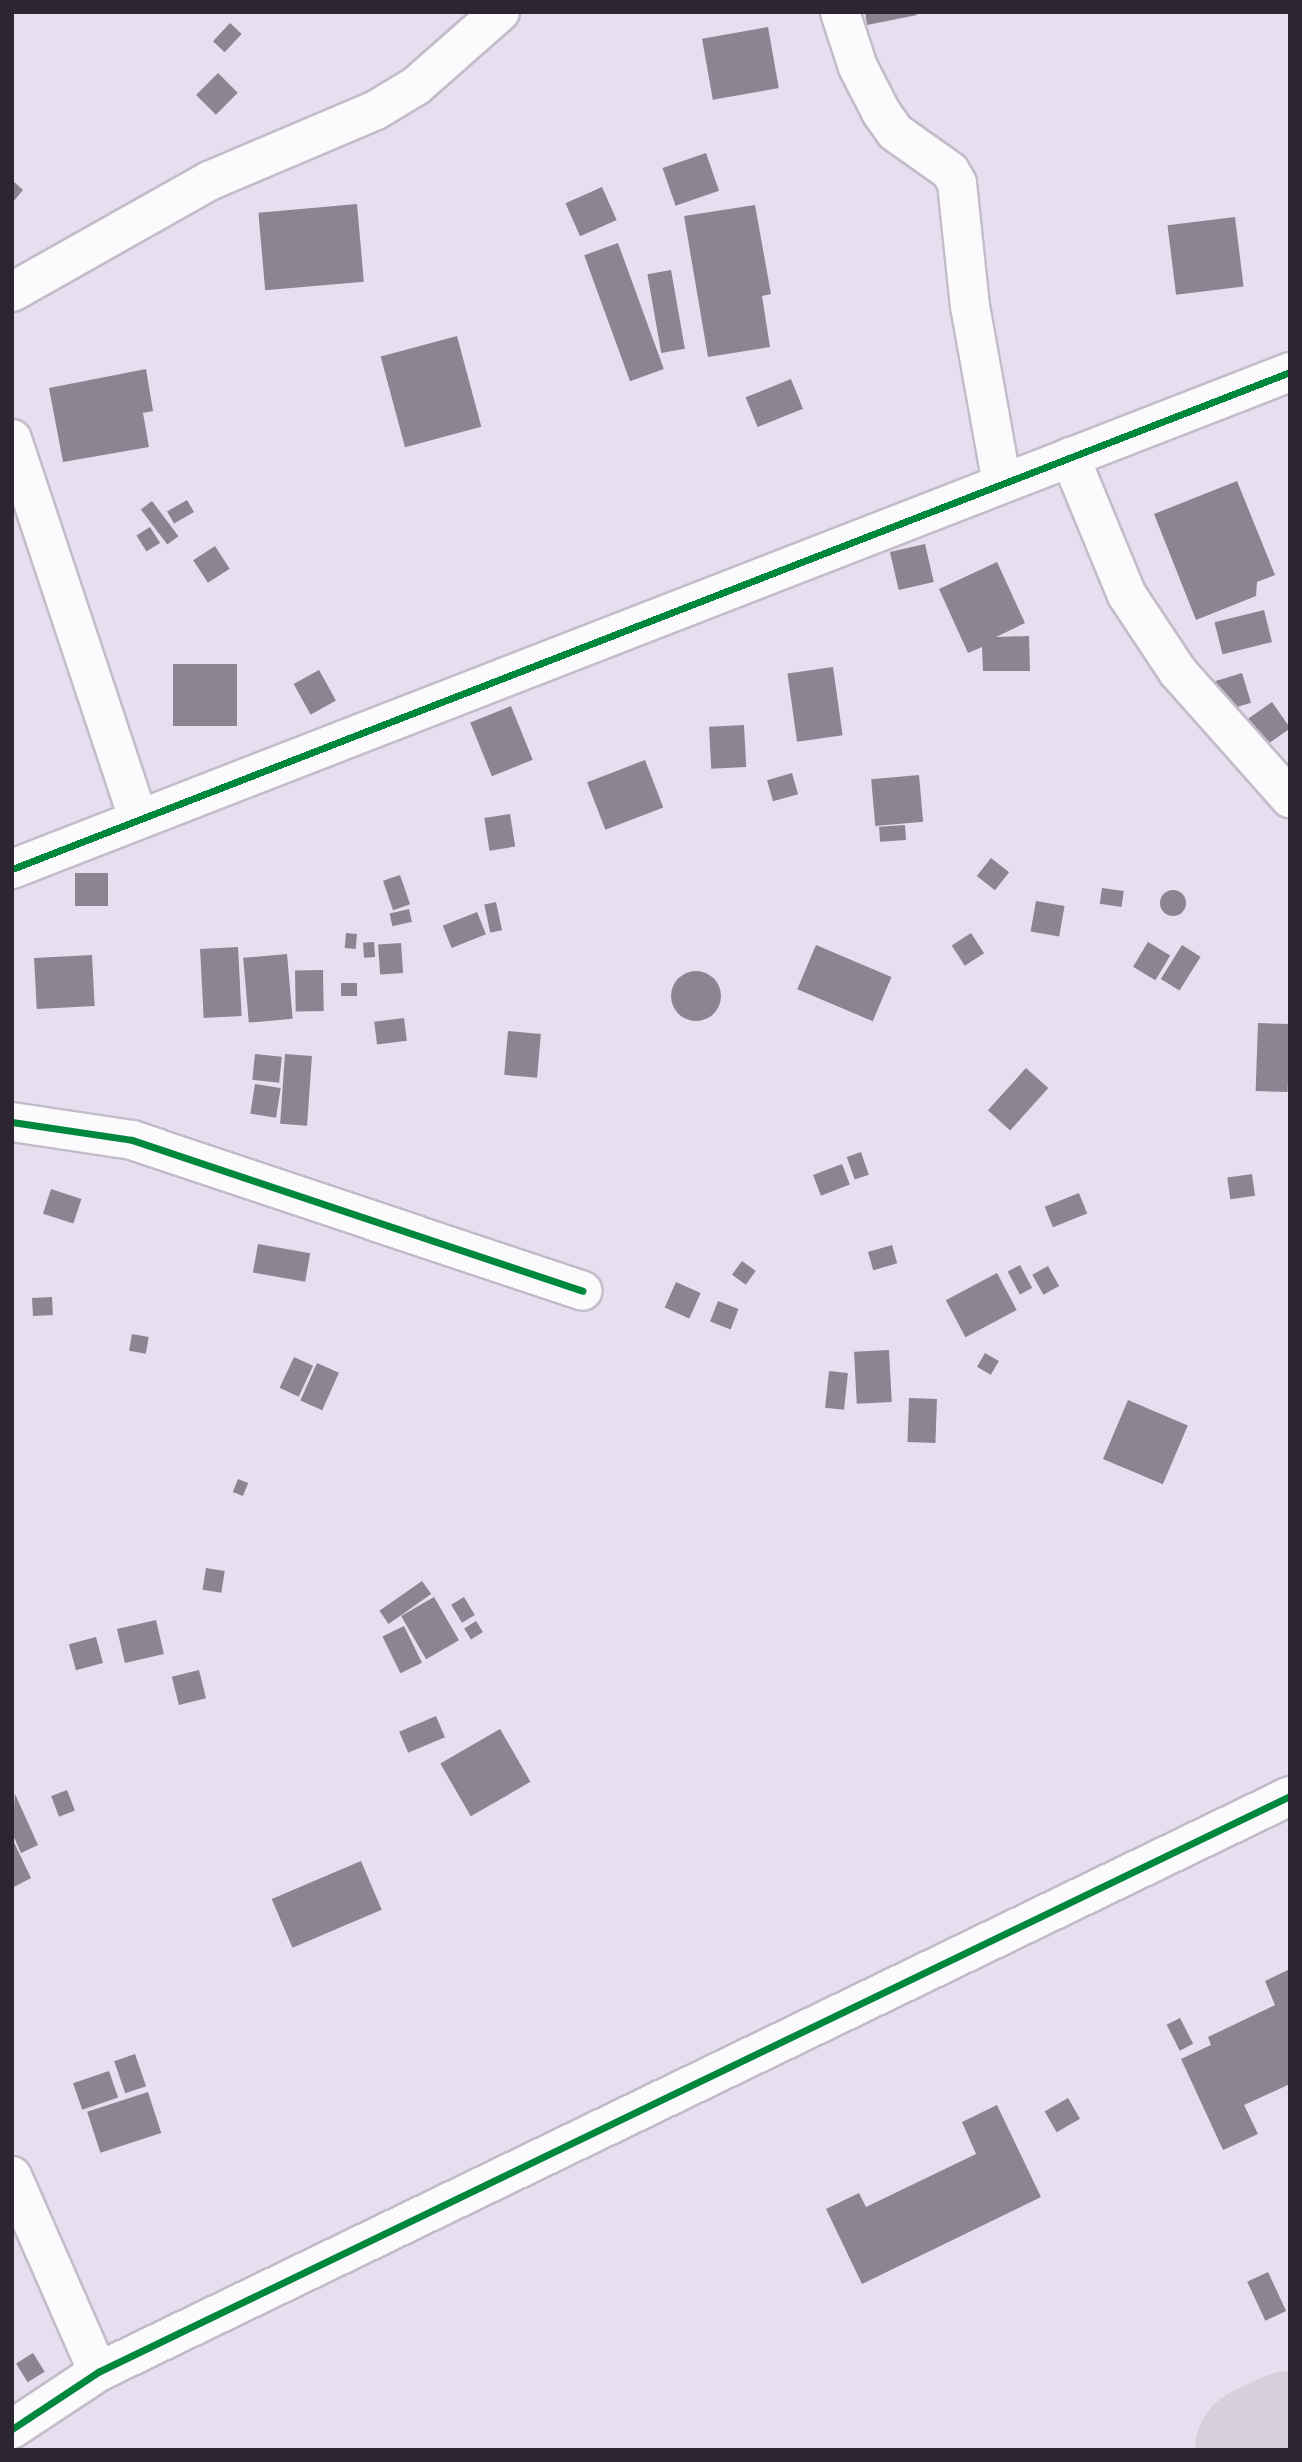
<!DOCTYPE html>
<style>
body{margin:0}
#map{position:relative;width:1302px;height:2462px;overflow:hidden;background:#e7dfef;font-family:Lato,sans-serif}
div>[style]{position:absolute}
.taxiway>*{height:131px;margin:-65.5px;padding:0 65.5px;transform-origin:65.5px;border-radius:65.5px;background:#d5d0da}
.building>*{inset:0;background:#8c8493;transform-origin:0 0}
.round{border-radius:50%}
.roads{filter:drop-shadow(2px 0 #c3bcc9) drop-shadow(-2px 0 #c3bcc9) drop-shadow(0 2px #c3bcc9) drop-shadow(0 -2px #c3bcc9)}
.street>*{height:38px;margin:-19px;padding:0 19px;transform-origin:19px;border-radius:19px;background:#fbfafd}
.cycleway>*{height:7px;margin:-3.5px;padding:0 3.5px;transform-origin:3.5px;border-radius:3.5px;background:#00873e}
span{translate:-50% -50%;white-space:nowrap;text-align:center;line-height:1.15;-webkit-text-stroke:7px #f2e7ff;paint-order:stroke}
.frame{position:absolute;inset:0;border:14px solid #2b2631;pointer-events:none}
</style>
<div id="map">
<div class="taxiway">
<div style="left:1260px;top:2450px;width:33px;rotate:-25deg"></div>
</div>
<div class="building">
<div style="clip-path:polygon(865px 12px,916px 12px,917px 15px,867px 25px)"></div>
<div style="left:230px;top:23px;width:16px;height:25px;rotate:43deg"></div>
<div style="left:768px;top:27px;width:62px;height:67px;rotate:80deg"></div>
<div style="left:218px;top:73px;width:28px;height:31px;rotate:45deg"></div>
<div style="left:706px;top:153px;width:40px;height:46px;rotate:71deg"></div>
<div style="clip-path:polygon(12px 180px,23px 190px,12px 203px)"></div>
<div style="left:602px;top:187px;width:36px;height:40px;rotate:66deg"></div>
<div style="left:357px;top:204px;width:78px;height:99px;rotate:85deg"></div>
<div style="clip-path:polygon(755px 205px,771px 294px,762px 296px,770px 347px,708px 357px,684px 216px)"></div>
<div style="left:1235px;top:217px;width:70px;height:68px;rotate:83deg"></div>
<div style="left:618px;top:243px;width:134px;height:36px;rotate:70deg"></div>
<div style="left:671px;top:270px;width:80px;height:24px;rotate:80deg"></div>
<div style="left:457px;top:336px;width:94px;height:79px;rotate:75deg"></div>
<div style="clip-path:polygon(146px 369px,153px 411px,143px 413px,149px 447px,63px 462px,49px 388px)"></div>
<div style="left:791px;top:379px;width:32px;height:49px;rotate:68deg"></div>
<div style="clip-path:polygon(1237px 481px,1275px 575px,1257px 582px,1256px 596px,1196px 620px,1154px 514px)"></div>
<div style="left:187px;top:500px;width:14px;height:23px;rotate:60deg"></div>
<div style="left:152px;top:501px;width:44px;height:14px;rotate:53deg"></div>
<div style="left:150px;top:527px;width:19px;height:16px;rotate:58deg"></div>
<div style="left:925px;top:544px;width:39px;height:36px;rotate:77deg"></div>
<div style="left:215px;top:546px;width:27px;height:26px;rotate:57deg"></div>
<div style="clip-path:polygon(997px 562px,1025px 623px,996px 637px,1029px 636px,1030px 671px,983px 671px,982px 647px,968px 653px,939px 589px)"></div>
<div style="left:1264px;top:610px;width:33px;height:51px;rotate:76deg"></div>
<div style="left:237px;top:664px;width:62px;height:64px;rotate:90deg"></div>
<div style="left:833px;top:667px;width:69px;height:46px;rotate:82deg"></div>
<div style="left:319px;top:670px;width:35px;height:29px;rotate:61deg"></div>
<div style="left:1242px;top:673px;width:31px;height:37px;rotate:73deg"></div>
<div style="left:1272px;top:702px;width:32px;height:34px;rotate:55deg"></div>
<div style="left:511px;top:706px;width:58px;height:44px;rotate:68deg"></div>
<div style="left:744px;top:725px;width:42px;height:35px;rotate:87deg"></div>
<div style="left:645px;top:760px;width:51px;height:62px;rotate:69deg"></div>
<div style="left:792px;top:773px;width:22px;height:26px;rotate:74deg"></div>
<div style="left:919px;top:775px;width:47px;height:48px;rotate:85deg"></div>
<div style="left:510px;top:814px;width:33px;height:26px;rotate:81deg"></div>
<div style="left:905px;top:825px;width:15px;height:26px;rotate:86deg"></div>
<div style="left:991px;top:858px;width:23px;height:23px;rotate:38deg"></div>
<div style="left:75px;top:873px;width:33px;height:33px"></div>
<div style="left:400px;top:875px;width:31px;height:18px;rotate:71deg"></div>
<div style="left:1102px;top:888px;width:22px;height:16px;rotate:8deg"></div>
<div class="round" style="left:1160px;top:890px;width:26px;height:26px"></div>
<div style="left:1036px;top:901px;width:29px;height:31px;rotate:10deg"></div>
<div style="left:496px;top:902px;width:29px;height:12px;rotate:78deg"></div>
<div style="left:409px;top:909px;width:13px;height:20px;rotate:77deg"></div>
<div style="left:477px;top:912px;width:24px;height:37px;rotate:68deg"></div>
<div style="left:346px;top:933px;width:11px;height:15px;rotate:5deg"></div>
<div style="left:971px;top:933px;width:24px;height:23px;rotate:57deg"></div>
<div style="left:374px;top:942px;width:15px;height:11px;rotate:86deg"></div>
<div style="left:1148px;top:942px;width:26px;height:29px;rotate:31deg"></div>
<div style="left:401px;top:943px;width:30px;height:23px;rotate:86deg"></div>
<div style="left:816px;top:945px;width:82px;height:48px;rotate:23deg"></div>
<div style="left:1182px;top:945px;width:22px;height:40px;rotate:32deg"></div>
<div style="left:238px;top:947px;width:69px;height:38px;rotate:87deg"></div>
<div style="left:287px;top:954px;width:65px;height:44px;rotate:85deg"></div>
<div style="left:92px;top:955px;width:51px;height:58px;rotate:87deg"></div>
<div style="left:323px;top:970px;width:41px;height:28px;rotate:89deg"></div>
<div class="round" style="left:671px;top:971px;width:50px;height:50px"></div>
<div style="left:341px;top:983px;width:16px;height:13px"></div>
<div style="left:404px;top:1018px;width:23px;height:30px;rotate:83deg"></div>
<div style="left:1258px;top:1023px;width:32px;height:68px;rotate:2deg"></div>
<div style="left:508px;top:1031px;width:33px;height:44px;rotate:5deg"></div>
<div style="left:255px;top:1054px;width:27px;height:26px;rotate:6deg"></div>
<div style="left:285px;top:1054px;width:27px;height:70px;rotate:4deg"></div>
<div style="left:1026px;top:1068px;width:30px;height:57px;rotate:42deg"></div>
<div style="left:255px;top:1084px;width:26px;height:30px;rotate:9deg"></div>
<div style="left:861px;top:1152px;width:24px;height:15px;rotate:71deg"></div>
<div style="left:842px;top:1164px;width:22px;height:31px;rotate:69deg"></div>
<div style="left:1252px;top:1174px;width:22px;height:25px;rotate:82deg"></div>
<div style="left:51px;top:1189px;width:32px;height:26px;rotate:18deg"></div>
<div style="left:1079px;top:1193px;width:22px;height:37px;rotate:68deg"></div>
<div style="left:258px;top:1244px;width:53px;height:29px;rotate:10deg"></div>
<div style="left:892px;top:1245px;width:19px;height:25px;rotate:74deg"></div>
<div style="left:742px;top:1261px;width:17px;height:17px;rotate:36deg"></div>
<div style="left:1020px;top:1265px;width:26px;height:14px;rotate:62deg"></div>
<div style="left:1048px;top:1266px;width:23px;height:18px;rotate:61deg"></div>
<div style="left:997px;top:1273px;width:42px;height:58px;rotate:62deg"></div>
<div style="left:676px;top:1282px;width:27px;height:28px;rotate:24deg"></div>
<div style="left:52px;top:1297px;width:18px;height:20px;rotate:87deg"></div>
<div style="left:718px;top:1301px;width:22px;height:22px;rotate:21deg"></div>
<div style="left:132px;top:1334px;width:17px;height:17px;rotate:10deg"></div>
<div style="left:889px;top:1350px;width:52px;height:35px;rotate:87deg"></div>
<div style="left:985px;top:1353px;width:16px;height:16px;rotate:30deg"></div>
<div style="left:294px;top:1357px;width:21px;height:34px;rotate:25deg"></div>
<div style="left:317px;top:1363px;width:24px;height:41px;rotate:24deg"></div>
<div style="left:829px;top:1371px;width:19px;height:37px;rotate:6deg"></div>
<div style="left:909px;top:1398px;width:28px;height:44px;rotate:2deg"></div>
<div style="left:1128px;top:1400px;width:65px;height:64px;rotate:23deg"></div>
<div style="left:238px;top:1479px;width:11px;height:14px;rotate:22deg"></div>
<div style="left:206px;top:1568px;width:19px;height:22px;rotate:9deg"></div>
<div style="left:422px;top:1581px;width:16px;height:52px;rotate:55deg"></div>
<div style="left:434px;top:1597px;width:50px;height:38px;rotate:60deg"></div>
<div style="left:464px;top:1597px;width:21px;height:15px;rotate:59deg"></div>
<div style="left:156px;top:1620px;width:35px;height:40px;rotate:77deg"></div>
<div style="left:476px;top:1621px;width:13px;height:14px;rotate:58deg"></div>
<div style="left:404px;top:1626px;width:41px;height:24px;rotate:64deg"></div>
<div style="left:96px;top:1637px;width:27px;height:28px;rotate:75deg"></div>
<div style="left:199px;top:1670px;width:29px;height:28px;rotate:76deg"></div>
<div style="left:436px;top:1716px;width:23px;height:40px;rotate:67deg"></div>
<div style="left:500px;top:1729px;width:61px;height:69px;rotate:60deg"></div>
<div style="left:67px;top:1790px;width:22px;height:17px;rotate:69deg"></div>
<div style="clip-path:polygon(15px 1794px,38px 1845px,21px 1853px,12px 1833px)"></div>
<div style="clip-path:polygon(12px 1838px,31px 1878px,12px 1888px)"></div>
<div style="left:361px;top:1861px;width:53px;height:97px;rotate:67deg"></div>
<div style="clip-path:polygon(1290px 1969px,1290px 2084px,1244px 2105px,1258px 2134px,1223px 2150px,1181px 2059px,1211px 2045px,1208px 2037px,1275px 2005px,1265px 1981px)"></div>
<div style="left:1180px;top:2018px;width:29px;height:15px;rotate:63deg"></div>
<div style="left:135px;top:2054px;width:34px;height:22px;rotate:71deg"></div>
<div style="left:109px;top:2071px;width:28px;height:38px;rotate:71deg"></div>
<div style="left:148px;top:2092px;width:43px;height:64px;rotate:72deg"></div>
<div style="left:1068px;top:2098px;width:24px;height:27px;rotate:60deg"></div>
<div style="clip-path:polygon(997px 2105px,1041px 2197px,862px 2284px,826px 2209px,859px 2193px,866px 2207px,976px 2154px,962px 2122px)"></div>
<div style="left:1268px;top:2272px;width:43px;height:23px;rotate:65deg"></div>
<div style="left:33px;top:2353px;width:22px;height:20px;rotate:58deg"></div>
</div>
<div class="roads">
<div class="street">
<div style="left:840px;top:12px;width:58px;rotate:71.9deg"></div>
<div style="left:858px;top:67px;width:51px;rotate:62.9deg"></div>
<div style="left:881px;top:112px;width:24px;rotate:55deg"></div>
<div style="left:895px;top:132px;width:67px;rotate:35.3deg"></div>
<div style="left:950px;top:171px;width:14px;rotate:60deg"></div>
<div style="left:957px;top:183px;width:124px;rotate:84deg"></div>
<div style="left:970px;top:306px;width:180px;rotate:79.8deg"></div>
<div style="left:12px;top:292px;width:226px;rotate:-29.4deg"></div>
<div style="left:209px;top:181px;width:181px;rotate:-23deg"></div>
<div style="left:376px;top:110px;width:47px;rotate:-31deg"></div>
<div style="left:416px;top:86px;width:112px;rotate:-41.4deg"></div>
<div style="left:12px;top:439px;width:398px;rotate:71.6deg"></div>
<div style="left:1070px;top:457px;width:149px;rotate:67.6deg"></div>
<div style="left:1127px;top:595px;width:92px;rotate:56.5deg"></div>
<div style="left:1178px;top:672px;width:169px;rotate:48.4deg"></div>
<div style="left:12px;top:869px;width:1371px;rotate:-21.25deg"></div>
<div style="left:12px;top:1122px;width:121px;rotate:8.5deg"></div>
<div style="left:132px;top:1140px;width:475px;rotate:18.5deg"></div>
<div style="left:12px;top:2176px;width:214px;rotate:66.3deg"></div>
<div style="left:12px;top:2429px;width:103px;rotate:-33.5deg"></div>
<div style="left:98px;top:2372px;width:1324px;rotate:-25.79deg"></div>
</div>
</div>
<div class="cycleway">
<div style="left:12px;top:869px;width:1371px;rotate:-21.25deg"></div>
<div style="left:12px;top:1122px;width:121px;rotate:8.5deg"></div>
<div style="left:132px;top:1140px;width:475px;rotate:18.5deg"></div>
<div style="left:12px;top:2429px;width:103px;rotate:-33.5deg"></div>
<div style="left:98px;top:2372px;width:1324px;rotate:-25.79deg"></div>
</div>
<div class="frame"></div>
</div>
